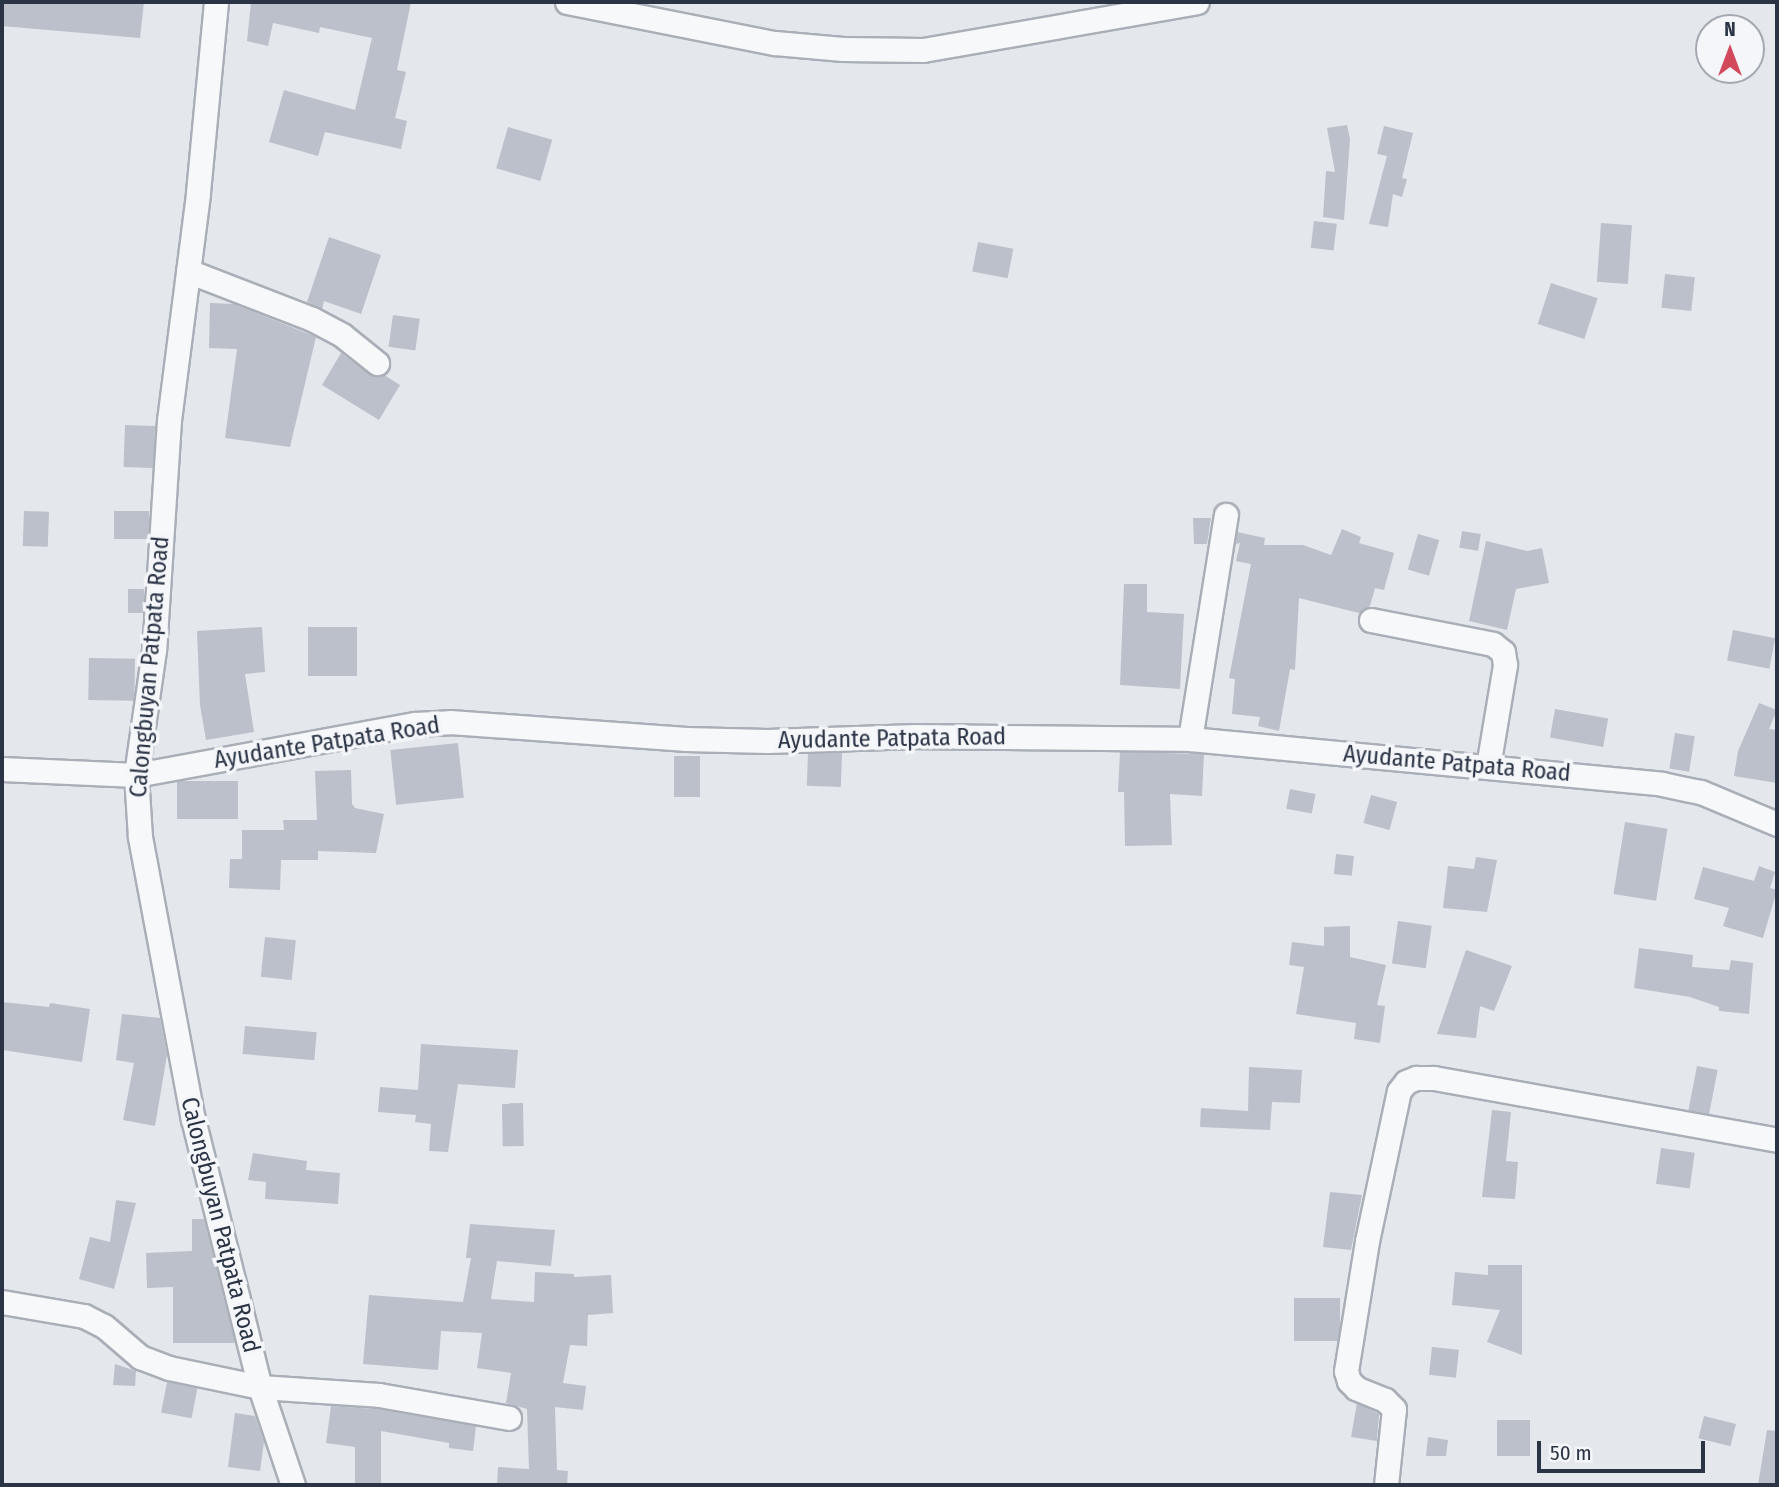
<!DOCTYPE html>
<style>
body{margin:0}
#map{position:relative;width:1779px;height:1487px;overflow:hidden;background:#e4e7ec;font-family:"Fira Sans Condensed",sans-serif}
div>[style]{position:absolute}
.building>*{inset:0;background:#bbc0ca;transform-origin:0 0}
.roads{filter:drop-shadow(2px 0 #a9aeb7) drop-shadow(-2px 0 #a9aeb7) drop-shadow(0 2px #a9aeb7) drop-shadow(0 -2px #a9aeb7)}
.street>*{height:23px;margin:-11.5px;padding:0 11.5px;transform-origin:11.5px;border-radius:11.5px;background:#f7f8fa}
span{translate:-50% -50%;white-space:nowrap;text-align:center;line-height:1.15;-webkit-text-stroke:7px #f4f6f9;paint-order:stroke}
.street-label{font-size:24px;color:#2b3445}
.frame{position:absolute;inset:0;border:4px solid #2b3445;pointer-events:none}
.north{position:absolute;left:1695px;top:14px;width:70px;height:70px;box-sizing:border-box;background:#f4f6f9;border:2px solid #a4a8b1;border-radius:50%;rotate:0deg;font-size:19px;font-weight:700;line-height:28px;text-align:center;color:#2b3445}
.north::after{content:'';display:block;margin:auto;width:24px;height:32px;background:#d1495b;clip-path:polygon(50% 0,100% 100%,50% 72%,0 100%)}
.scale{position:absolute;left:1537px;top:1441px;width:168px;height:32px;box-sizing:border-box;border:4px solid #2b3445;border-top:0;padding-left:9px;font-size:21px;line-height:24px;white-space:nowrap;color:#2b3445;-webkit-text-stroke:5px #f4f6f9;paint-order:stroke}
</style>
<div id="map">
<div class="building">
<div style="clip-path:polygon(2px 2px,144px 2px,140px 38px,2px 26px)"></div>
<div style="clip-path:polygon(251px 2px,411px 2px,397px 70px,406px 72px,395px 118px,407px 121px,401px 149px,325px 132px,318px 156px,269px 142px,284px 90px,355px 110px,372px 38px,320px 27px,319px 33px,273px 23px,268px 46px,247px 41px)"></div>
<div style="clip-path:polygon(1347px 125px,1350px 139px,1344px 220px,1323px 217px,1326px 171px,1335px 172px,1327px 128px)"></div>
<div style="clip-path:polygon(1384px 126px,1413px 133px,1402px 178px,1407px 179px,1402px 197px,1393px 194px,1388px 227px,1369px 224px,1387px 156px,1377px 154px)"></div>
<div style="left:508px;top:127px;width:46px;height:43px;rotate:16deg"></div>
<div style="left:1314px;top:221px;width:23px;height:27px;rotate:7deg"></div>
<div style="left:1601px;top:223px;width:31px;height:59px;rotate:4deg"></div>
<div style="clip-path:polygon(329px 237px,381px 255px,361px 314px,324px 301px,322px 309px,307px 302px)"></div>
<div style="left:978px;top:242px;width:36px;height:30px;rotate:11deg"></div>
<div style="left:1665px;top:274px;width:30px;height:34px;rotate:6deg"></div>
<div style="left:1551px;top:283px;width:49px;height:43px;rotate:18deg"></div>
<div style="clip-path:polygon(210px 303px,234px 304px,316px 337px,290px 447px,225px 438px,237px 349px,209px 348px)"></div>
<div style="left:393px;top:315px;width:27px;height:32px;rotate:8deg"></div>
<div style="clip-path:polygon(341px 353px,369px 374px,384px 375px,400px 385px,379px 420px,322px 385px)"></div>
<div style="left:125px;top:425px;width:30px;height:42px;rotate:2deg"></div>
<div style="left:24px;top:511px;width:25px;height:35px;rotate:2deg"></div>
<div style="left:114px;top:511px;width:35px;height:28px"></div>
<div style="clip-path:polygon(1193px 518px,1211px 518px,1207px 544px,1194px 544px)"></div>
<div style="clip-path:polygon(1342px 529px,1361px 537px,1359px 543px,1394px 553px,1384px 590px,1375px 588px,1370px 606px,1359px 613px,1299px 598px,1295px 670px,1290px 669px,1279px 731px,1258px 726px,1260px 717px,1232px 714px,1235px 679px,1229px 678px,1251px 564px,1236px 561px,1240px 543px,1236px 544px,1237px 532px,1265px 538px,1264px 545px,1303px 545px,1331px 555px)"></div>
<div style="left:1462px;top:531px;width:19px;height:17px;rotate:9deg"></div>
<div style="left:1418px;top:534px;width:22px;height:37px;rotate:16deg"></div>
<div style="clip-path:polygon(1486px 541px,1527px 551px,1542px 548px,1549px 583px,1516px 589px,1507px 630px,1469px 621px)"></div>
<div style="clip-path:polygon(1124px 584px,1147px 584px,1147px 612px,1184px 614px,1180px 689px,1120px 685px)"></div>
<div style="left:128px;top:589px;width:16px;height:24px"></div>
<div style="clip-path:polygon(262px 627px,265px 672px,245px 674px,254px 732px,206px 740px,200px 705px,197px 631px)"></div>
<div style="left:308px;top:627px;width:49px;height:49px"></div>
<div style="left:1733px;top:630px;width:43px;height:31px;rotate:11deg"></div>
<div style="left:89px;top:658px;width:46px;height:42px;rotate:1deg"></div>
<div style="clip-path:polygon(1759px 703px,1777px 710px,1769px 729px,1777px 730px,1777px 783px,1734px 776px,1738px 751px)"></div>
<div style="left:1555px;top:709px;width:54px;height:29px;rotate:10deg"></div>
<div style="left:1675px;top:733px;width:20px;height:36px;rotate:9deg"></div>
<div style="left:458px;top:743px;width:55px;height:68px;rotate:84deg"></div>
<div style="clip-path:polygon(1120px 752px,1204px 754px,1202px 796px,1170px 794px,1172px 845px,1125px 846px,1124px 792px,1118px 792px)"></div>
<div style="left:842px;top:753px;width:34px;height:34px;rotate:92deg"></div>
<div style="left:674px;top:756px;width:26px;height:41px"></div>
<div style="clip-path:polygon(351px 770px,352px 804px,355px 808px,384px 814px,376px 853px,318px 851px,318px 860px,281px 860px,280px 890px,229px 888px,230px 859px,242px 859px,242px 830px,284px 830px,283px 820px,317px 820px,315px 771px)"></div>
<div style="left:238px;top:781px;width:38px;height:61px;rotate:90deg"></div>
<div style="left:1290px;top:789px;width:26px;height:20px;rotate:11deg"></div>
<div style="left:1371px;top:795px;width:27px;height:29px;rotate:15deg"></div>
<div style="left:1625px;top:822px;width:43px;height:73px;rotate:9deg"></div>
<div style="left:1336px;top:854px;width:18px;height:20px;rotate:6deg"></div>
<div style="clip-path:polygon(1476px 857px,1497px 860px,1487px 912px,1443px 908px,1448px 866px,1474px 869px)"></div>
<div style="clip-path:polygon(1759px 866px,1775px 872px,1770px 888px,1777px 890px,1763px 938px,1723px 926px,1729px 908px,1694px 899px,1703px 867px,1754px 881px)"></div>
<div style="left:1398px;top:921px;width:34px;height:43px;rotate:8deg"></div>
<div style="clip-path:polygon(1350px 926px,1350px 957px,1386px 965px,1377px 1005px,1385px 1006px,1380px 1043px,1354px 1039px,1356px 1023px,1296px 1014px,1304px 967px,1289px 965px,1292px 942px,1324px 946px,1324px 927px)"></div>
<div style="left:265px;top:937px;width:31px;height:40px;rotate:6deg"></div>
<div style="clip-path:polygon(1639px 948px,1693px 955px,1692px 967px,1729px 970px,1731px 960px,1753px 963px,1749px 1014px,1719px 1011px,1719px 1007px,1690px 997px,1634px 988px)"></div>
<div style="clip-path:polygon(1466px 950px,1512px 966px,1494px 1011px,1480px 1006px,1476px 1038px,1437px 1034px)"></div>
<div style="clip-path:polygon(2px 1002px,49px 1007px,50px 1003px,90px 1009px,82px 1062px,2px 1050px)"></div>
<div style="clip-path:polygon(122px 1014px,160px 1018px,167px 1055px,155px 1126px,123px 1120px,134px 1063px,116px 1060px)"></div>
<div style="left:245px;top:1026px;width:72px;height:28px;rotate:5deg"></div>
<div style="clip-path:polygon(421px 1044px,518px 1050px,515px 1088px,458px 1084px,448px 1152px,429px 1151px,431px 1124px,415px 1122px,416px 1115px,378px 1112px,380px 1087px,418px 1090px)"></div>
<div style="left:1697px;top:1066px;width:21px;height:45px;rotate:11deg"></div>
<div style="clip-path:polygon(1249px 1067px,1302px 1070px,1300px 1103px,1272px 1102px,1270px 1130px,1200px 1127px,1201px 1108px,1248px 1111px)"></div>
<div style="left:523px;top:1103px;width:43px;height:21px;rotate:89deg"></div>
<div style="clip-path:polygon(1492px 1110px,1511px 1112px,1506px 1161px,1518px 1162px,1515px 1199px,1482px 1197px)"></div>
<div style="left:1661px;top:1148px;width:34px;height:36px;rotate:8deg"></div>
<div style="clip-path:polygon(253px 1153px,307px 1161px,306px 1170px,340px 1173px,338px 1204px,265px 1199px,266px 1182px,248px 1180px)"></div>
<div style="clip-path:polygon(1330px 1192px,1362px 1195px,1351px 1250px,1323px 1247px)"></div>
<div style="clip-path:polygon(116px 1200px,136px 1203px,114px 1289px,79px 1279px,90px 1237px,110px 1242px)"></div>
<div style="clip-path:polygon(192px 1219px,204px 1219px,235px 1343px,173px 1343px,173px 1287px,147px 1288px,146px 1253px,192px 1251px)"></div>
<div style="clip-path:polygon(470px 1224px,555px 1230px,551px 1266px,497px 1261px,491px 1299px,534px 1302px,535px 1272px,574px 1274px,574px 1277px,611px 1275px,613px 1313px,588px 1315px,587px 1346px,570px 1345px,563px 1383px,586px 1386px,583px 1410px,555px 1407px,557px 1470px,568px 1471px,567px 1485px,497px 1485px,498px 1467px,529px 1469px,527px 1409px,506px 1403px,511px 1373px,477px 1368px,482px 1333px,441px 1331px,438px 1370px,363px 1364px,369px 1295px,463px 1302px,471px 1258px,466px 1258px)"></div>
<div style="clip-path:polygon(1488px 1265px,1522px 1265px,1522px 1355px,1487px 1342px,1500px 1310px,1452px 1305px,1455px 1272px,1488px 1275px)"></div>
<div style="left:1294px;top:1298px;width:46px;height:43px"></div>
<div style="left:1432px;top:1347px;width:27px;height:28px;rotate:6deg"></div>
<div style="clip-path:polygon(115px 1364px,136px 1371px,135px 1386px,113px 1385px)"></div>
<div style="left:167px;top:1382px;width:31px;height:31px;rotate:11deg"></div>
<div style="clip-path:polygon(1357px 1403px,1379px 1414px,1377px 1441px,1351px 1437px)"></div>
<div style="clip-path:polygon(331px 1406px,377px 1409px,476px 1426px,473px 1451px,449px 1448px,449px 1443px,381px 1431px,381px 1484px,355px 1484px,355px 1447px,326px 1443px)"></div>
<div style="clip-path:polygon(235px 1413px,255px 1416px,264px 1442px,260px 1471px,228px 1467px)"></div>
<div style="left:1704px;top:1416px;width:33px;height:23px;rotate:14deg"></div>
<div style="left:1497px;top:1420px;width:33px;height:36px"></div>
<div style="clip-path:polygon(1767px 1430px,1777px 1431px,1777px 1485px,1758px 1485px)"></div>
<div style="clip-path:polygon(1428px 1437px,1448px 1440px,1446px 1456px,1426px 1456px)"></div>
</div>
<div class="roads">
<div class="street">
<div style="left:216px;top:2px;width:193px;rotate:95.4deg"></div>
<div style="left:198px;top:194px;width:228px;rotate:97.3deg"></div>
<div style="left:169px;top:420px;width:230px;rotate:93.7deg"></div>
<div style="left:154px;top:650px;width:126px;rotate:98.2deg"></div>
<div style="left:136px;top:775px;width:62px;rotate:86.3deg"></div>
<div style="left:140px;top:837px;width:287px;rotate:79.4deg"></div>
<div style="left:193px;top:1119px;width:276px;rotate:76deg"></div>
<div style="left:260px;top:1387px;width:103px;rotate:71.4deg"></div>
<div style="left:567px;top:2px;width:212px;rotate:11.2deg"></div>
<div style="left:775px;top:43px;width:68px;rotate:5deg"></div>
<div style="left:843px;top:49px;width:80px;rotate:0.7deg"></div>
<div style="left:923px;top:50px;width:278px;rotate:-9.9deg"></div>
<div style="left:188px;top:271px;width:133px;rotate:21.2deg"></div>
<div style="left:312px;top:319px;width:34px;rotate:28deg"></div>
<div style="left:342px;top:335px;width:45px;rotate:38.7deg"></div>
<div style="left:1371px;top:620px;width:124px;rotate:11.1deg"></div>
<div style="left:1493px;top:644px;width:13px;rotate:39deg"></div>
<div style="left:1503px;top:652px;width:13px;rotate:81deg"></div>
<div style="left:1505px;top:665px;width:103px;rotate:99.5deg"></div>
<div style="left:1190px;top:739px;width:227px;rotate:-80.9deg"></div>
<div style="left:2px;top:769px;width:134px;rotate:2.6deg"></div>
<div style="left:136px;top:775px;width:284px;rotate:-10.4deg"></div>
<div style="left:415px;top:724px;width:35px;rotate:-3deg"></div>
<div style="left:450px;top:722px;width:237px;rotate:4.1deg"></div>
<div style="left:686px;top:739px;width:81px;rotate:1.4deg"></div>
<div style="left:767px;top:741px;width:150px;rotate:-1.9deg"></div>
<div style="left:917px;top:736px;width:273px;rotate:0.6deg"></div>
<div style="left:1190px;top:739px;width:474px;rotate:5.4deg"></div>
<div style="left:1662px;top:784px;width:40px;rotate:12deg"></div>
<div style="left:1701px;top:792px;width:82px;rotate:22.8deg"></div>
<div style="left:2px;top:1302px;width:83px;rotate:9.7deg"></div>
<div style="left:84px;top:1316px;width:22px;rotate:27deg"></div>
<div style="left:104px;top:1326px;width:48px;rotate:40.7deg"></div>
<div style="left:140px;top:1357px;width:31px;rotate:21deg"></div>
<div style="left:169px;top:1368px;width:93px;rotate:11.8deg"></div>
<div style="left:260px;top:1387px;width:119px;rotate:3.8deg"></div>
<div style="left:379px;top:1395px;width:132px;rotate:10deg"></div>
<div style="left:1386px;top:1485px;width:76px;rotate:-84deg"></div>
<div style="left:1394px;top:1409px;width:13px;rotate:-135deg"></div>
<div style="left:1385px;top:1400px;width:31px;rotate:-158deg"></div>
<div style="left:1356px;top:1388px;width:10px;rotate:-135deg"></div>
<div style="left:1349px;top:1381px;width:10px;rotate:-107deg"></div>
<div style="left:1346px;top:1371px;width:132px;rotate:-80.8deg"></div>
<div style="left:1367px;top:1241px;width:153px;rotate:-78deg"></div>
<div style="left:1399px;top:1091px;width:11px;rotate:-52deg"></div>
<div style="left:1406px;top:1082px;width:11px;rotate:-22deg"></div>
<div style="left:1416px;top:1078px;width:18px"></div>
<div style="left:1434px;top:1078px;width:349px;rotate:10.2deg"></div>
</div>
</div>
<div class="street-label">
<span style="left:150px;top:667px;rotate:-85deg">Calongbuyan Patpata Road</span>
<span style="left:892px;top:739px;rotate:-1deg">Ayudante Patpata Road</span>
<span style="left:327px;top:743px;rotate:-9deg">Ayudante Patpata Road</span>
<span style="left:1457px;top:764px;rotate:5deg">Ayudante Patpata Road</span>
<span style="left:220px;top:1225px;rotate:76deg">Calongbuyan Patpata Road</span>
</div>
<div class="frame"></div>
<div class="north">N</div>
<div class="scale">50 m</div>
</div>
